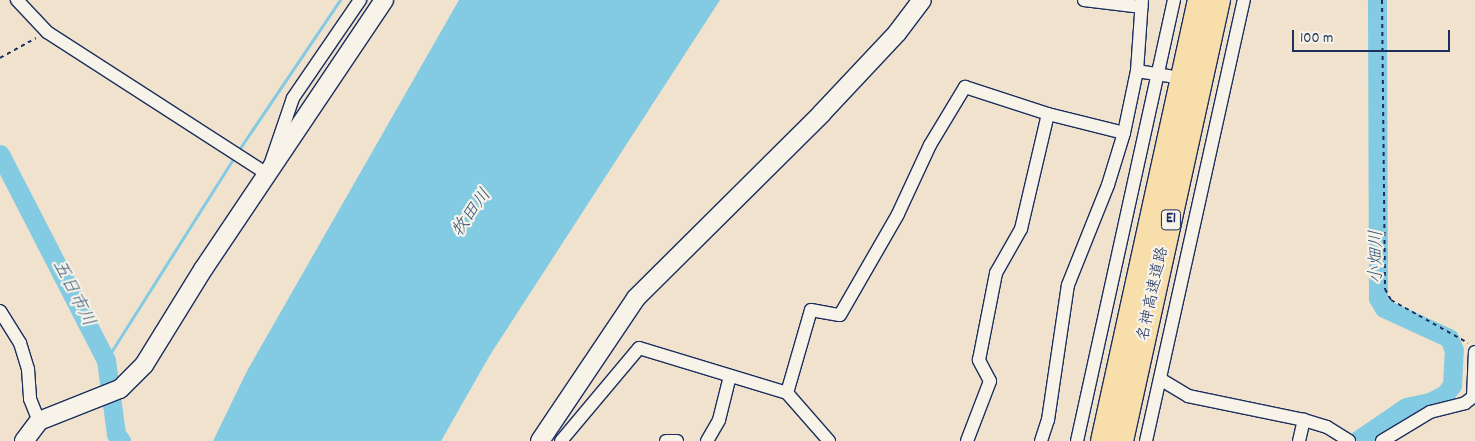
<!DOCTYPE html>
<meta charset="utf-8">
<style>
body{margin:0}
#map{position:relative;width:1475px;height:441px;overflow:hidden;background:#f1e2ce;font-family:Dekko,"Klee One",sans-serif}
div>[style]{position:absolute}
.water>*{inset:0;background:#82cbe3}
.stream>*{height:3px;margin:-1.5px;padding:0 1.5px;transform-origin:1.5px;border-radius:1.5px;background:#82cbe3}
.river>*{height:19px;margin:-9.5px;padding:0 9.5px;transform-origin:9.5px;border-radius:9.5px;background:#82cbe3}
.path>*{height:2px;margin-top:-1px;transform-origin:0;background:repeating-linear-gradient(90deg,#1b2f5e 0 4px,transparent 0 8px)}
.roads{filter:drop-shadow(1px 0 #1b2f5e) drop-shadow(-1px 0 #1b2f5e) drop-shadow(0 1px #1b2f5e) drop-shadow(0 -1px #1b2f5e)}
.street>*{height:12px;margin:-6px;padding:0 6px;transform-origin:6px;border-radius:6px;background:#f7f3e8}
.secondary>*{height:18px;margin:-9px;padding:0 9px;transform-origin:9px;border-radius:9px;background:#f7f3e8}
.highway>*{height:22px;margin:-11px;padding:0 11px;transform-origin:11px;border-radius:11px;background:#f8deab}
span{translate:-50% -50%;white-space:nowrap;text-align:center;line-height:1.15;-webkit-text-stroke:4.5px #f7f3e8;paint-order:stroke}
.shield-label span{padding:1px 4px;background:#f7f3e8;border:1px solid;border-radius:4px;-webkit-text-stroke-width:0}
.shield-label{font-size:15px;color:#1b2f5e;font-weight:700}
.street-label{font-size:16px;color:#1b2f5e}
.water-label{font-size:18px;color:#35567f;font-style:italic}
.scale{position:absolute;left:1292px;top:30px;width:158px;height:22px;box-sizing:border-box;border:2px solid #1b2f5e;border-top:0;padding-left:6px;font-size:15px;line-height:18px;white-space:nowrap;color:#1b2f5e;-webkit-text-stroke:4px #f7f3e8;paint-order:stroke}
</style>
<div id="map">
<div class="water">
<div style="clip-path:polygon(459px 0,720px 0,490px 355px,441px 441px,213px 441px,247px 371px)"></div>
</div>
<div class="stream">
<div style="left:238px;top:151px;width:182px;rotate:-56deg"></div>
<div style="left:106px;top:360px;width:241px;rotate:-57.7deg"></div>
</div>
<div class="river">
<div style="left:0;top:154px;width:232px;rotate:62.8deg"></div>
<div style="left:106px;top:360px;width:75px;rotate:82.3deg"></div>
<div style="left:116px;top:434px;width:9px;rotate:54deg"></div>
<div style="left:1356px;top:441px;width:60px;rotate:-34.2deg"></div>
<div style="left:1406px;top:407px;width:25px;rotate:-12deg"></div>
<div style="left:1430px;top:402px;width:17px;rotate:-28deg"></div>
<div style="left:1445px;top:394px;width:11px;rotate:-52deg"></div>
<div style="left:1452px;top:385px;width:35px;rotate:-87deg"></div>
<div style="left:1454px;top:350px;width:13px;rotate:-113deg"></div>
<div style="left:1449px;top:338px;width:72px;rotate:-155.2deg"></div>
<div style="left:1384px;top:308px;width:12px;rotate:-121deg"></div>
<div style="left:1378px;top:298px;width:298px;rotate:-90.2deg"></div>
</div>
<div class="path">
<div style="left:1382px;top:0;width:289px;rotate:89.4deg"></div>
<div style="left:1385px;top:289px;width:13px;rotate:61deg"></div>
<div style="left:1391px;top:300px;width:88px;rotate:29.2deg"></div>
<div style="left:0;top:58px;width:41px;rotate:-29.1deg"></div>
</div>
<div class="roads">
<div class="street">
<div style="left:17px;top:0;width:44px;rotate:46.8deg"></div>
<div style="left:47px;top:32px;width:262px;rotate:32.8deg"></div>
<div style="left:267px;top:174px;width:80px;rotate:-71.1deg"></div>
<div style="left:293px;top:98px;width:119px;rotate:-55.6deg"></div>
<div style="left:1084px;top:0;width:58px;rotate:6.9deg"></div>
<div style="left:1137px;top:71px;width:33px;rotate:9deg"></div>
<div style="left:0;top:311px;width:38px;rotate:58deg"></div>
<div style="left:20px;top:343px;width:27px;rotate:73deg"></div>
<div style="left:28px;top:369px;width:30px;rotate:86deg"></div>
<div style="left:30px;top:399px;width:24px;rotate:68deg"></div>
<div style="left:1160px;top:379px;width:33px;rotate:31deg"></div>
<div style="left:1188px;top:396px;width:118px;rotate:11.7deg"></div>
<div style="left:1304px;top:420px;width:24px;rotate:17deg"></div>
<div style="left:1327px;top:427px;width:26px;rotate:32deg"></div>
<div style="left:787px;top:393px;width:86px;rotate:-73.9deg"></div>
<div style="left:811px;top:310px;width:29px;rotate:10deg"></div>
<div style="left:840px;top:315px;width:116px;rotate:-60.1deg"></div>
<div style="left:898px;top:214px;width:76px;rotate:-65.1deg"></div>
<div style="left:930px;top:145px;width:68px;rotate:-58.9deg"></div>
<div style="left:965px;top:87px;width:87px;rotate:18deg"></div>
<div style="left:1048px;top:114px;width:78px;rotate:14deg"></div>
<div style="left:561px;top:441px;width:121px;rotate:-50deg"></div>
<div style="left:639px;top:348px;width:155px;rotate:16.9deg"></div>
<div style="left:787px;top:393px;width:64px;rotate:48.8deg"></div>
<div style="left:666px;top:441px;width:11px"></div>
<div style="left:707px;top:441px;width:24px;rotate:-60deg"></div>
<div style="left:719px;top:420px;width:45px;rotate:-76deg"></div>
<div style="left:967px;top:441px;width:64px;rotate:-69deg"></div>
<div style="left:990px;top:381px;width:24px;rotate:-118deg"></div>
<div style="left:979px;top:360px;width:89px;rotate:-78.9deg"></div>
<div style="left:996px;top:273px;width:51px;rotate:-60.4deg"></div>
<div style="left:1021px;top:229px;width:118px;rotate:-76.8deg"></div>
<div style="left:1041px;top:441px;width:22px;rotate:-72deg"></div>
<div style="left:1048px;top:420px;width:136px;rotate:-81.6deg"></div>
<div style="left:1068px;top:285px;width:108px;rotate:-68.2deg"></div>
<div style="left:1108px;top:185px;width:54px;rotate:-72.9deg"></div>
<div style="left:1124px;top:133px;width:63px;rotate:-78.2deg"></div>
<div style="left:1137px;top:71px;width:71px;rotate:-86deg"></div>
<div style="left:1077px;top:441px;width:452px;rotate:-77.6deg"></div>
<div style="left:1146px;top:441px;width:452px;rotate:-77.5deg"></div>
<div style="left:1299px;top:441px;width:22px;rotate:-77deg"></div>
<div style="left:1382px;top:441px;width:56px;rotate:-31.1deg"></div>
<div style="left:1430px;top:412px;width:36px;rotate:-14deg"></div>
<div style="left:1465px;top:403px;width:10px;rotate:-37deg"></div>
<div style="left:1473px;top:397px;width:45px;rotate:-87.5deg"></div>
</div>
<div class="secondary">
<div style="left:24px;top:441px;width:25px;rotate:-53deg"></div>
<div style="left:39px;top:421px;width:87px;rotate:-21.6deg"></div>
<div style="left:120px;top:389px;width:34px;rotate:-45deg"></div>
<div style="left:144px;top:365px;width:114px;rotate:-58.3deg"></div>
<div style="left:204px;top:268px;width:323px;rotate:-56.1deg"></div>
<div style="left:540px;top:441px;width:172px;rotate:-56.1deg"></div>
<div style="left:636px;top:298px;width:261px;rotate:-44.8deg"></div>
<div style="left:821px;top:114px;width:111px;rotate:-46.8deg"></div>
<div style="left:897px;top:33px;width:41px;rotate:-52.9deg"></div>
</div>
<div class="highway">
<div style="left:1102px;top:441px;width:452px;rotate:-77.6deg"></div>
<div style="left:1122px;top:441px;width:452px;rotate:-77.6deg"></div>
</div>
</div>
<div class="shield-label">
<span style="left:1171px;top:220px">E1</span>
</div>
<div class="street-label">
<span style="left:1154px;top:294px;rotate:-78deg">名神高速道路</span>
</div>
<div class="water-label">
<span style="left:473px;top:214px;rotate:-54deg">牧田川</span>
<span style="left:1378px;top:257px;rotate:-90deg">小畑川</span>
<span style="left:72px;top:294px;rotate:63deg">五日市川</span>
</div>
<div class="scale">100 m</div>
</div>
